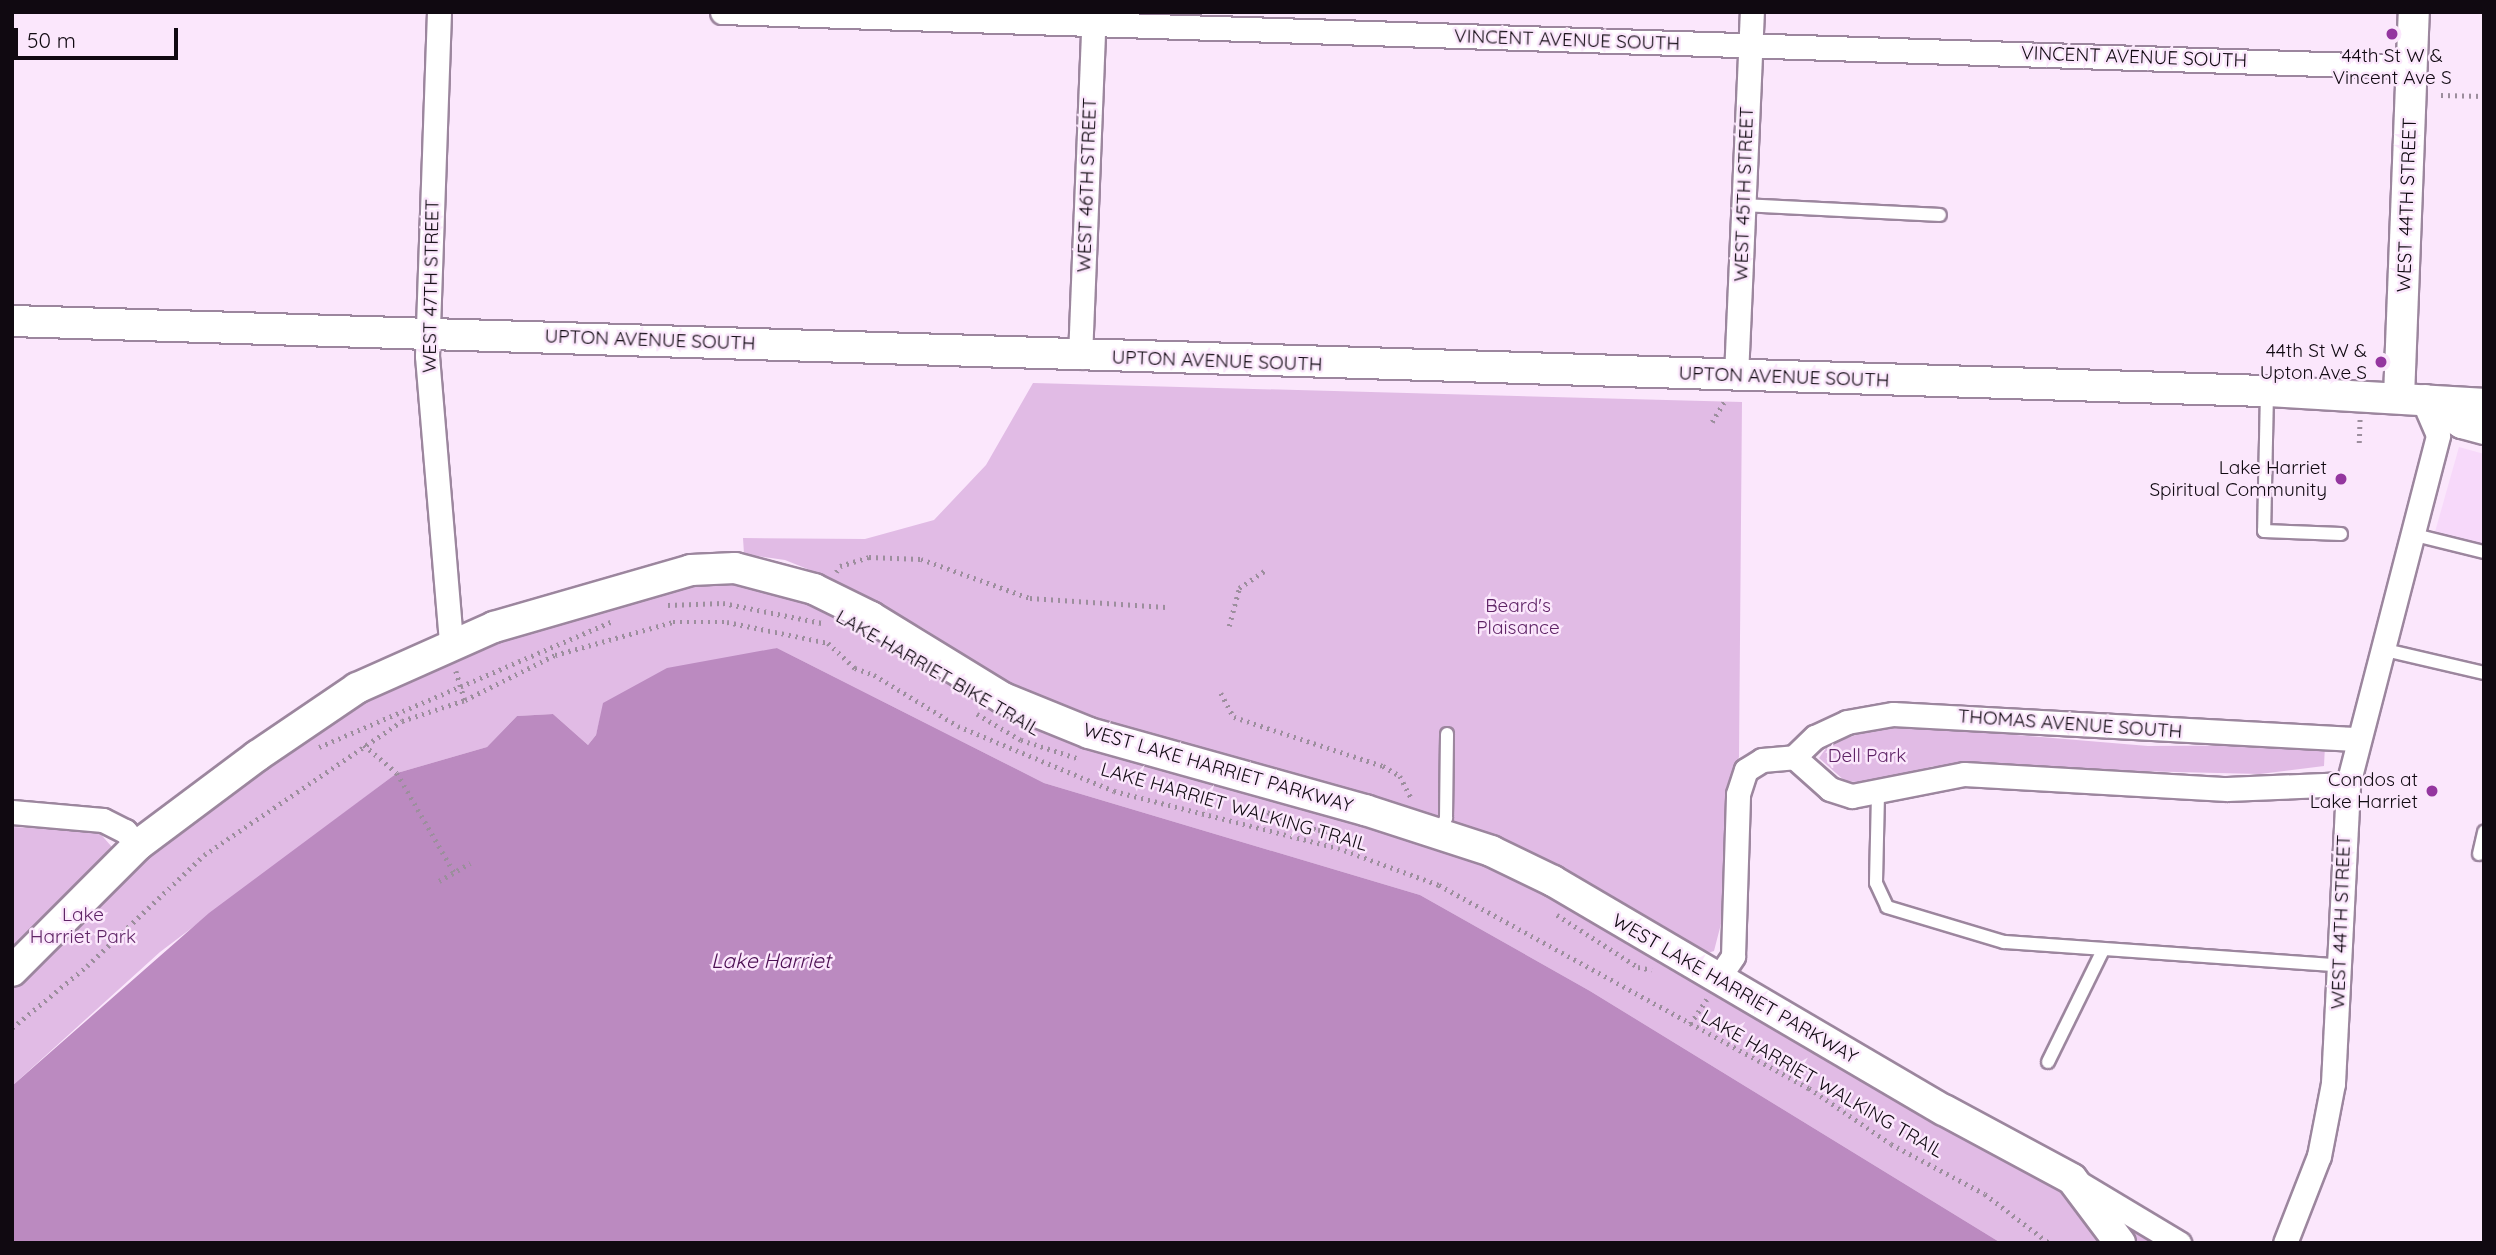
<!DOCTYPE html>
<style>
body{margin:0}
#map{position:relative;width:2496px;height:1255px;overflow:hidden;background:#fbe7fc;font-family:Quicksand,sans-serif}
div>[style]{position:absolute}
.built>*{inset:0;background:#f7d9fa}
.green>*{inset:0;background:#e1bbe5}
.water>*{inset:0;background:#bb8ac0}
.path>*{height:4.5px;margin-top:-2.25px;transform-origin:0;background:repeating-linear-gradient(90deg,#9c8e9d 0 2px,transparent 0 7px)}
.roads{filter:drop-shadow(2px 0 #9c869e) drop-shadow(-2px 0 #9c869e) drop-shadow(0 2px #9c869e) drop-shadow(0 -2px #9c869e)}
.service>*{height:12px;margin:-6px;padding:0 6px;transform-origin:6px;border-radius:6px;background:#fff}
.minor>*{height:23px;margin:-11.5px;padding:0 11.5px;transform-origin:11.5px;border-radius:11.5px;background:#fff}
.tertiary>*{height:30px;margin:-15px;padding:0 15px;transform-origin:15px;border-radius:15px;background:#fff}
.dots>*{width:19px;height:19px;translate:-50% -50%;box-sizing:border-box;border:4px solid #fbe7fc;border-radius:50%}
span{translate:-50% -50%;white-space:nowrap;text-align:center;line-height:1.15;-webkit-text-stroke:5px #fbe7fc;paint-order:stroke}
.street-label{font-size:19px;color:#100911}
.poi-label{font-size:19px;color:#100911}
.right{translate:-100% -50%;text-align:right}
.park-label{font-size:19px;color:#5f2466}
.water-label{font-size:21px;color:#4b0e52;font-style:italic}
.frame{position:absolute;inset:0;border:14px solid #100911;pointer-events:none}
.scale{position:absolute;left:14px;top:28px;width:164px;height:32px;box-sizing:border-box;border:4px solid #100911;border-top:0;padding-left:9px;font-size:21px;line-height:24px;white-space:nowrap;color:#100911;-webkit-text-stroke:5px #fbe7fc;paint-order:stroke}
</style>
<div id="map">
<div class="built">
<div style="clip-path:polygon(2459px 447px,2484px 454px,2484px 556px,2433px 539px)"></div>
</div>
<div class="green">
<div style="clip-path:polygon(1033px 383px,1742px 402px,1739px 757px,1726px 788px,1723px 916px,1714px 951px,1699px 956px,1556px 874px,1142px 740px,1011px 685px,923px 628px,820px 574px,785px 560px,744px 554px,743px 538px,865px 539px,934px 520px,986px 465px)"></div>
<div style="clip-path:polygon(777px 576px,982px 686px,1439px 832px,2179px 1243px,2001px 1243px,1590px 991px,1420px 895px,1044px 783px,777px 648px,604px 703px,596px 735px,588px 745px,553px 714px,517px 716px,487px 747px,397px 773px,160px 952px,12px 1086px,12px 827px,98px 831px,131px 869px,297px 743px,443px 657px,694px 580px)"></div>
<div style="clip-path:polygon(1877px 728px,1934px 728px,2148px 746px,2325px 745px,2324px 766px,2260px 774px,1934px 766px,1867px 783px,1845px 781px,1819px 758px,1829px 744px)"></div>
</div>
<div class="water">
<div style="clip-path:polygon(777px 648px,1044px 783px,1420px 895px,1590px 991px,2001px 1243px,12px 1243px,12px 1086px,209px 913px,397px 773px,487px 747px,517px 716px,553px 714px,588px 745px,596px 735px,603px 703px,667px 668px)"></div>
</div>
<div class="path">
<div style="left:2441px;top:95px;width:43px;rotate:1.3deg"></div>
<div style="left:1712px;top:422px;width:27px;rotate:-59deg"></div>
<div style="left:2359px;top:443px;width:24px;rotate:-88deg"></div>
<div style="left:836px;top:572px;width:7px;rotate:-56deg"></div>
<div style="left:840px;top:566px;width:30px;rotate:-17deg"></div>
<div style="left:869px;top:557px;width:52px;rotate:2.2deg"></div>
<div style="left:921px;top:559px;width:116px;rotate:19.7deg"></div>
<div style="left:1030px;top:598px;width:136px;rotate:3.8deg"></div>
<div style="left:668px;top:605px;width:55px;rotate:-2.1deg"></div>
<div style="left:723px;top:603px;width:101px;rotate:11.4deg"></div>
<div style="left:1229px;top:626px;width:39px;rotate:-75deg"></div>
<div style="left:1239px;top:588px;width:32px;rotate:-34deg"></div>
<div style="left:456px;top:671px;width:30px;rotate:73deg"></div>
<div style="left:1221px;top:693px;width:27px;rotate:62deg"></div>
<div style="left:1234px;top:717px;width:157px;rotate:18.2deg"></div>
<div style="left:1383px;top:766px;width:20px;rotate:30deg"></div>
<div style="left:1400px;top:776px;width:27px;rotate:63deg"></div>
<div style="left:977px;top:714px;width:51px;rotate:30.6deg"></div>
<div style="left:1021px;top:740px;width:59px;rotate:17.8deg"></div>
<div style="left:364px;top:745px;width:43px;rotate:40.3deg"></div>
<div style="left:397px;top:773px;width:114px;rotate:60.1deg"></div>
<div style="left:319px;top:747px;width:320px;rotate:-23.2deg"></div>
<div style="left:1261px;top:810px;width:60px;rotate:19.3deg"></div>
<div style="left:1318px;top:830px;width:35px;rotate:8deg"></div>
<div style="left:439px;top:881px;width:36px;rotate:-30deg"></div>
<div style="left:1557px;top:915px;width:96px;rotate:32.7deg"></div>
<div style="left:1638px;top:967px;width:14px;rotate:12deg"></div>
<div style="left:1690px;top:1024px;width:30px;rotate:-56deg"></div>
<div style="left:12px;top:1028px;width:97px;rotate:-39.6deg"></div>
<div style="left:87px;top:966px;width:161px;rotate:-43.5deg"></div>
<div style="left:204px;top:855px;width:239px;rotate:-34.1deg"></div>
<div style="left:402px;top:721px;width:66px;rotate:-18.4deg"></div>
<div style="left:465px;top:700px;width:101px;rotate:-26.6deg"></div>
<div style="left:555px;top:655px;width:123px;rotate:-15.6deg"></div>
<div style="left:673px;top:622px;width:54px"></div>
<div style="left:727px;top:622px;width:103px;rotate:11.7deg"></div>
<div style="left:828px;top:643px;width:37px;rotate:43deg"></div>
<div style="left:855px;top:668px;width:20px;rotate:20deg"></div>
<div style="left:874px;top:675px;width:98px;rotate:31.3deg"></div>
<div style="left:958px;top:726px;width:169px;rotate:22.6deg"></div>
<div style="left:1114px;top:791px;width:231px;rotate:14.3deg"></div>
<div style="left:1338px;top:848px;width:108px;rotate:20.1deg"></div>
<div style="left:1439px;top:885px;width:422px;rotate:28.8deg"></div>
<div style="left:1809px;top:1088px;width:99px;rotate:34.3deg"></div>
<div style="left:1891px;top:1144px;width:106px;rotate:28deg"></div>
<div style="left:1985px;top:1194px;width:81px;rotate:37.4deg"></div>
</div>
<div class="roads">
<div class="service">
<div style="left:1743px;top:205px;width:197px;rotate:2.9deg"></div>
<div style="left:2267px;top:392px;width:139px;rotate:91.2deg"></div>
<div style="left:2264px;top:531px;width:77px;rotate:2.2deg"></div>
<div style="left:2411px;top:534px;width:75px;rotate:13.9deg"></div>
<div style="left:2381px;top:649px;width:106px;rotate:13.1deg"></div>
<div style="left:1878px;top:794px;width:89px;rotate:91.3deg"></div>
<div style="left:1876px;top:883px;width:26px;rotate:65deg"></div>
<div style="left:1887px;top:907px;width:122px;rotate:16.7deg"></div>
<div style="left:2004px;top:942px;width:334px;rotate:4deg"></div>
<div style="left:1439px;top:832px;width:16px;rotate:-63deg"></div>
<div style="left:1446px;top:818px;width:84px;rotate:-89.3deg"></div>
<div style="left:2479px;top:854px;width:23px;rotate:-77deg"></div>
<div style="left:2048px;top:1062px;width:125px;rotate:-63.8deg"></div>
</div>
<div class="minor">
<div style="left:439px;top:12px;width:344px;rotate:92deg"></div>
<div style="left:427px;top:356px;width:289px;rotate:85.2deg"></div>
<div style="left:722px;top:12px;width:1691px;rotate:1.86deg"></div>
<div style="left:1080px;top:357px;width:345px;rotate:-87.7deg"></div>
<div style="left:1736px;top:376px;width:364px;rotate:-87.5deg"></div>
<div style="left:1794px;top:757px;width:48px;rotate:41.6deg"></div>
<div style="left:1830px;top:789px;width:23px;rotate:18deg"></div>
<div style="left:1852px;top:796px;width:114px;rotate:-11.1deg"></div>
<div style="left:1964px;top:774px;width:263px;rotate:3.3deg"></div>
<div style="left:2227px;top:789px;width:121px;rotate:-2.4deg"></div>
<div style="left:12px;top:812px;width:91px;rotate:5deg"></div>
<div style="left:103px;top:820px;width:25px;rotate:27deg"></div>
<div style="left:125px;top:831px;width:19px;rotate:47deg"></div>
<div style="left:1717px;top:980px;width:29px;rotate:-56deg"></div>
<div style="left:1733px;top:956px;width:162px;rotate:-88.2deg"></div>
<div style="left:1738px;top:794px;width:25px;rotate:-72deg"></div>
<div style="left:1746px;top:770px;width:19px;rotate:-32deg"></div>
<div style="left:1762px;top:760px;width:32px;rotate:-5deg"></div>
<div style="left:1794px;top:757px;width:29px;rotate:-44deg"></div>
<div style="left:1815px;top:737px;width:35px;rotate:-25deg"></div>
<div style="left:1847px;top:722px;width:47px;rotate:-9.9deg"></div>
<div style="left:1893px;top:714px;width:464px;rotate:3.1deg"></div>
<div style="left:2079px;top:1183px;width:117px;rotate:31deg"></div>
<div style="left:2285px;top:1243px;width:93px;rotate:-68.7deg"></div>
<div style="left:2319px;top:1156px;width:74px;rotate:-79.1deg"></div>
<div style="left:2333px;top:1083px;width:299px;rotate:-87.1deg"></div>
<div style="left:2348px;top:784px;width:360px;rotate:-75.5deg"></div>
<div style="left:2438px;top:435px;width:40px;rotate:-113.4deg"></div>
</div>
<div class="tertiary">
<div style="left:12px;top:321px;width:2256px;rotate:1.78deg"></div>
<div style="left:2267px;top:391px;width:217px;rotate:3.4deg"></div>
<div style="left:2399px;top:397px;width:385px;rotate:-87.8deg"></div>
<div style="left:2425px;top:400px;width:44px;rotate:31.9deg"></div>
<div style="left:2462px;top:423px;width:23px;rotate:15deg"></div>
<div style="left:12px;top:971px;width:178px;rotate:-45deg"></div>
<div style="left:138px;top:845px;width:149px;rotate:-36.8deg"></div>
<div style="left:257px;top:756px;width:121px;rotate:-34.2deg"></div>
<div style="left:357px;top:688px;width:150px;rotate:-24deg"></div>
<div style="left:494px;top:627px;width:205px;rotate:-16.1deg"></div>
<div style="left:691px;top:570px;width:44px;rotate:-2.6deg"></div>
<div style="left:735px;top:568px;width:82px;rotate:14.9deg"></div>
<div style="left:814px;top:589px;width:64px;rotate:26.2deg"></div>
<div style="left:871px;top:617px;width:155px;rotate:31.5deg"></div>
<div style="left:1003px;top:698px;width:93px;rotate:22.1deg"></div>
<div style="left:1089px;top:733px;width:287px;rotate:15.6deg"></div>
<div style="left:1365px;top:810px;width:133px;rotate:18deg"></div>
<div style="left:1491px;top:851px;width:69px;rotate:25.8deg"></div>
<div style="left:1553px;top:881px;width:453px;rotate:30.4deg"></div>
<div style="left:1944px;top:1110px;width:145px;rotate:28.3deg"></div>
<div style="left:2072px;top:1179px;width:80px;rotate:53.1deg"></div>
</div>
</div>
<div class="dots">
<div style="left:2392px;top:34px;background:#94369f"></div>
<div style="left:2381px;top:362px;background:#94369f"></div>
<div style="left:2341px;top:479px;background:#94369f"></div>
<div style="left:2432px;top:791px;background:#94369f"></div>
</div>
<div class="street-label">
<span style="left:1567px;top:40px;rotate:2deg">VINCENT AVENUE SOUTH</span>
<span style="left:2134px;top:57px;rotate:2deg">VINCENT AVENUE SOUTH</span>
<span style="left:1087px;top:185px;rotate:-88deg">WEST 46TH STREET</span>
<span style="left:1744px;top:194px;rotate:-88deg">WEST 45TH STREET</span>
<span style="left:2407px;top:205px;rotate:-88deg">WEST 44TH STREET</span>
<span style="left:431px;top:286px;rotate:-89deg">WEST 47TH STREET</span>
<span style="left:650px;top:340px;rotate:2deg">UPTON AVENUE SOUTH</span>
<span style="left:1217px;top:361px;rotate:2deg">UPTON AVENUE SOUTH</span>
<span style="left:1784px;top:377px;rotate:2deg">UPTON AVENUE SOUTH</span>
<span style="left:938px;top:673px;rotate:30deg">LAKE HARRIET BIKE TRAIL</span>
<span style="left:2070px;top:724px;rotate:4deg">THOMAS AVENUE SOUTH</span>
<span style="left:1218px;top:768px;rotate:16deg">WEST LAKE HARRIET PARKWAY</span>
<span style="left:1234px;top:807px;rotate:16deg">LAKE HARRIET WALKING TRAIL</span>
<span style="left:2341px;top:922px;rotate:-88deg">WEST 44TH STREET</span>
<span style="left:1735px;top:989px;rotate:30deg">WEST LAKE HARRIET PARKWAY</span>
<span style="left:1822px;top:1084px;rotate:30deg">LAKE HARRIET WALKING TRAIL</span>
</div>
<div class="poi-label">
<span style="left:2392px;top:67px">44th St W &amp;<br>Vincent Ave S</span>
<span class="right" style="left:2367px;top:362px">44th St W &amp;<br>Upton Ave S</span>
<span class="right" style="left:2327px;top:479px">Lake Harriet<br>Spiritual Community</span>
<span class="right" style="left:2418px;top:791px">Condos at<br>Lake Harriet</span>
</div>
<div class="park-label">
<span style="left:1518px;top:617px">Beard's<br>Plaisance</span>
<span style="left:1867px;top:756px">Dell Park</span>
<span style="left:83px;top:926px">Lake<br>Harriet Park</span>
</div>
<div class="water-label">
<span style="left:771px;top:960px">Lake Harriet</span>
</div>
<div class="frame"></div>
<div class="scale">50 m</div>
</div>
